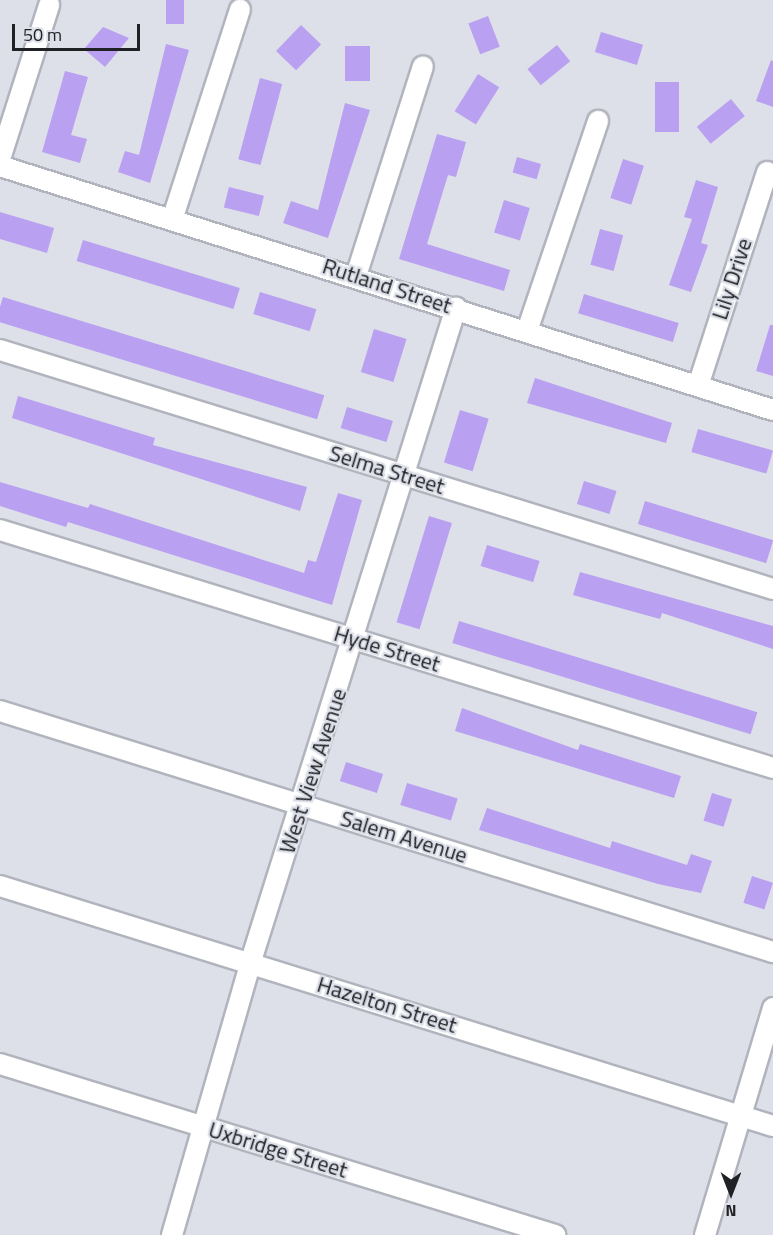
<!DOCTYPE html>
<style>
body{margin:0}
#map{position:relative;width:773px;height:1235px;overflow:hidden;background:#dde0e9;font-family:"Titillium Web",sans-serif}
div>[style]{position:absolute}
.building>*{inset:0;background:#b9a0f0;transform-origin:0 0}
.roads{filter:drop-shadow(2px 0 #b1b4bd) drop-shadow(-2px 0 #b1b4bd) drop-shadow(0 2px #b1b4bd) drop-shadow(0 -2px #b1b4bd)}
.minor>*{height:20px;margin:-10px;padding:0 10px;transform-origin:10px;border-radius:10px;background:#fff}
span{translate:-50% -50%;white-space:nowrap;text-align:center;line-height:1.15;-webkit-text-stroke:4.5px #dde0e9;paint-order:stroke}
.street-label{font-size:22px;color:#202124}
.north{position:absolute;left:701px;top:1163px;width:60px;height:60px;-webkit-text-stroke:4px #dde0e9;paint-order:stroke;rotate:180deg;font-size:16px;font-weight:700;line-height:24px;text-align:center;color:#202124}
.north::after{content:'';display:block;margin:auto;width:21px;height:27px;background:#202124;clip-path:polygon(50% 0,100% 100%,50% 72%,0 100%)}
.scale{position:absolute;left:12px;top:24px;width:128px;height:27px;box-sizing:border-box;border:3px solid #202124;border-top:0;padding-left:8px;font-size:18px;line-height:21px;white-space:nowrap;color:#202124;-webkit-text-stroke:4px #dde0e9;paint-order:stroke}
</style>
<div id="map">
<div class="building">
<div style="left:166px;top:0;width:18px;height:24px"></div>
<div style="left:488px;top:16px;width:33px;height:21px;rotate:69deg"></div>
<div style="left:301px;top:25px;width:28px;height:36px;rotate:44deg"></div>
<div style="clip-path:polygon(103px 27px,129px 38px,105px 67px,84px 49px)"></div>
<div style="left:601px;top:32px;width:44px;height:21px;rotate:17deg"></div>
<div style="clip-path:polygon(166px 44px,189px 50px,150px 183px,118px 172px,125px 151px,139px 155px)"></div>
<div style="left:557px;top:45px;width:21px;height:38px;rotate:51deg"></div>
<div style="left:370px;top:46px;width:35px;height:25px;rotate:90deg"></div>
<div style="clip-path:polygon(771px 60px,773px 61px,773px 107px,756px 101px)"></div>
<div style="clip-path:polygon(65px 71px,88px 77px,71px 135px,87px 139px,80px 163px,42px 152px)"></div>
<div style="left:478px;top:74px;width:25px;height:44px;rotate:32deg"></div>
<div style="left:260px;top:78px;width:23px;height:84px;rotate:15deg"></div>
<div style="left:655px;top:82px;width:24px;height:50px"></div>
<div style="left:731px;top:99px;width:22px;height:44px;rotate:51deg"></div>
<div style="clip-path:polygon(345px 103px,370px 110px,328px 238px,283px 223px,291px 201px,318px 210px)"></div>
<div style="clip-path:polygon(437px 134px,466px 142px,456px 177px,448px 175px,427px 244px,510px 270px,504px 291px,399px 259px)"></div>
<div style="left:517px;top:157px;width:25px;height:16px;rotate:16deg"></div>
<div style="left:623px;top:159px;width:22px;height:41px;rotate:18deg"></div>
<div style="clip-path:polygon(696px 180px,718px 187px,701px 243px,708px 245px,691px 292px,669px 285px,692px 219px,684px 217px)"></div>
<div style="left:229px;top:187px;width:36px;height:21px;rotate:14deg"></div>
<div style="left:504px;top:200px;width:27px;height:34px;rotate:17deg"></div>
<div style="clip-path:polygon(0 212px,54px 228px,47px 253px,0 239px)"></div>
<div style="left:600px;top:229px;width:24px;height:37px;rotate:15deg"></div>
<div style="left:83px;top:240px;width:164px;height:22px;rotate:17deg"></div>
<div style="left:260px;top:292px;width:59px;height:23px;rotate:17deg"></div>
<div style="left:584px;top:294px;width:99px;height:20px;rotate:17deg"></div>
<div style="left:3px;top:297px;width:336px;height:25px;rotate:17deg"></div>
<div style="clip-path:polygon(770px 325px,773px 325px,773px 376px,756px 371px)"></div>
<div style="left:374px;top:329px;width:34px;height:45px;rotate:17deg"></div>
<div style="clip-path:polygon(535px 378px,672px 423px,666px 443px,527px 403px)"></div>
<div style="clip-path:polygon(18px 396px,155px 438px,153px 445px,307px 487px,300px 511px,12px 418px)"></div>
<div style="left:347px;top:407px;width:48px;height:22px;rotate:17deg"></div>
<div style="left:460px;top:410px;width:30px;height:55px;rotate:17deg"></div>
<div style="left:698px;top:429px;width:78px;height:24px;rotate:16deg"></div>
<div style="left:584px;top:481px;width:34px;height:24px;rotate:17deg"></div>
<div style="clip-path:polygon(0 482px,88px 508px,90px 504px,304px 573px,308px 560px,316px 562px,338px 493px,362px 500px,332px 605px,68px 522px,66px 527px,0 506px)"></div>
<div style="left:645px;top:501px;width:134px;height:24px;rotate:17deg"></div>
<div style="left:429px;top:516px;width:24px;height:111px;rotate:17deg"></div>
<div style="left:487px;top:545px;width:55px;height:22px;rotate:17deg"></div>
<div style="clip-path:polygon(580px 572px,773px 626px,773px 649px,662px 613px,660px 619px,573px 595px)"></div>
<div style="left:459px;top:621px;width:312px;height:23px;rotate:17deg"></div>
<div style="clip-path:polygon(462px 708px,578px 750px,580px 744px,681px 776px,674px 798px,455px 731px)"></div>
<div style="left:346px;top:762px;width:39px;height:20px;rotate:18deg"></div>
<div style="left:407px;top:783px;width:53px;height:23px;rotate:17deg"></div>
<div style="left:712px;top:793px;width:21px;height:29px;rotate:17deg"></div>
<div style="clip-path:polygon(487px 808px,610px 848px,612px 841px,687px 865px,691px 854px,712px 861px,701px 893px,658px 884px,479px 830px)"></div>
<div style="left:752px;top:876px;width:22px;height:28px;rotate:18deg"></div>
</div>
<div class="roads">
<div class="minor">
<div style="left:0;top:159px;width:162px;rotate:-72.3deg"></div>
<div style="left:0;top:166px;width:811px;rotate:17.52deg"></div>
<div style="left:173px;top:217px;width:218px;rotate:-72.1deg"></div>
<div style="left:356px;top:276px;width:220px;rotate:-72.3deg"></div>
<div style="left:527px;top:331px;width:222px;rotate:-71.3deg"></div>
<div style="left:0;top:350px;width:809px;rotate:17.18deg"></div>
<div style="left:698px;top:386px;width:225px;rotate:-72.1deg"></div>
<div style="left:0;top:530px;width:809px;rotate:17.11deg"></div>
<div style="left:0;top:711px;width:810px;rotate:17.32deg"></div>
<div style="left:0;top:886px;width:809px;rotate:17.25deg"></div>
<div style="left:0;top:1064px;width:581px;rotate:17.12deg"></div>
<div style="left:172px;top:1235px;width:282px;rotate:-73.9deg"></div>
<div style="left:250px;top:964px;width:688px;rotate:-72.57deg"></div>
<div style="left:705px;top:1235px;width:237px;rotate:-73.3deg"></div>
</div>
</div>
<div class="street-label">
<span style="left:732px;top:279px;rotate:-72deg">Lily Drive</span>
<span style="left:387px;top:286px;rotate:18deg">Rutland Street</span>
<span style="left:387px;top:470px;rotate:17deg">Selma Street</span>
<span style="left:387px;top:649px;rotate:17deg">Hyde Street</span>
<span style="left:313px;top:771px;rotate:-72deg">West View Avenue</span>
<span style="left:404px;top:837px;rotate:17deg">Salem Avenue</span>
<span style="left:387px;top:1005px;rotate:17deg">Hazelton Street</span>
<span style="left:278px;top:1150px;rotate:17deg">Uxbridge Street</span>
</div>
<div class="north">N</div>
<div class="scale">50 m</div>
</div>
